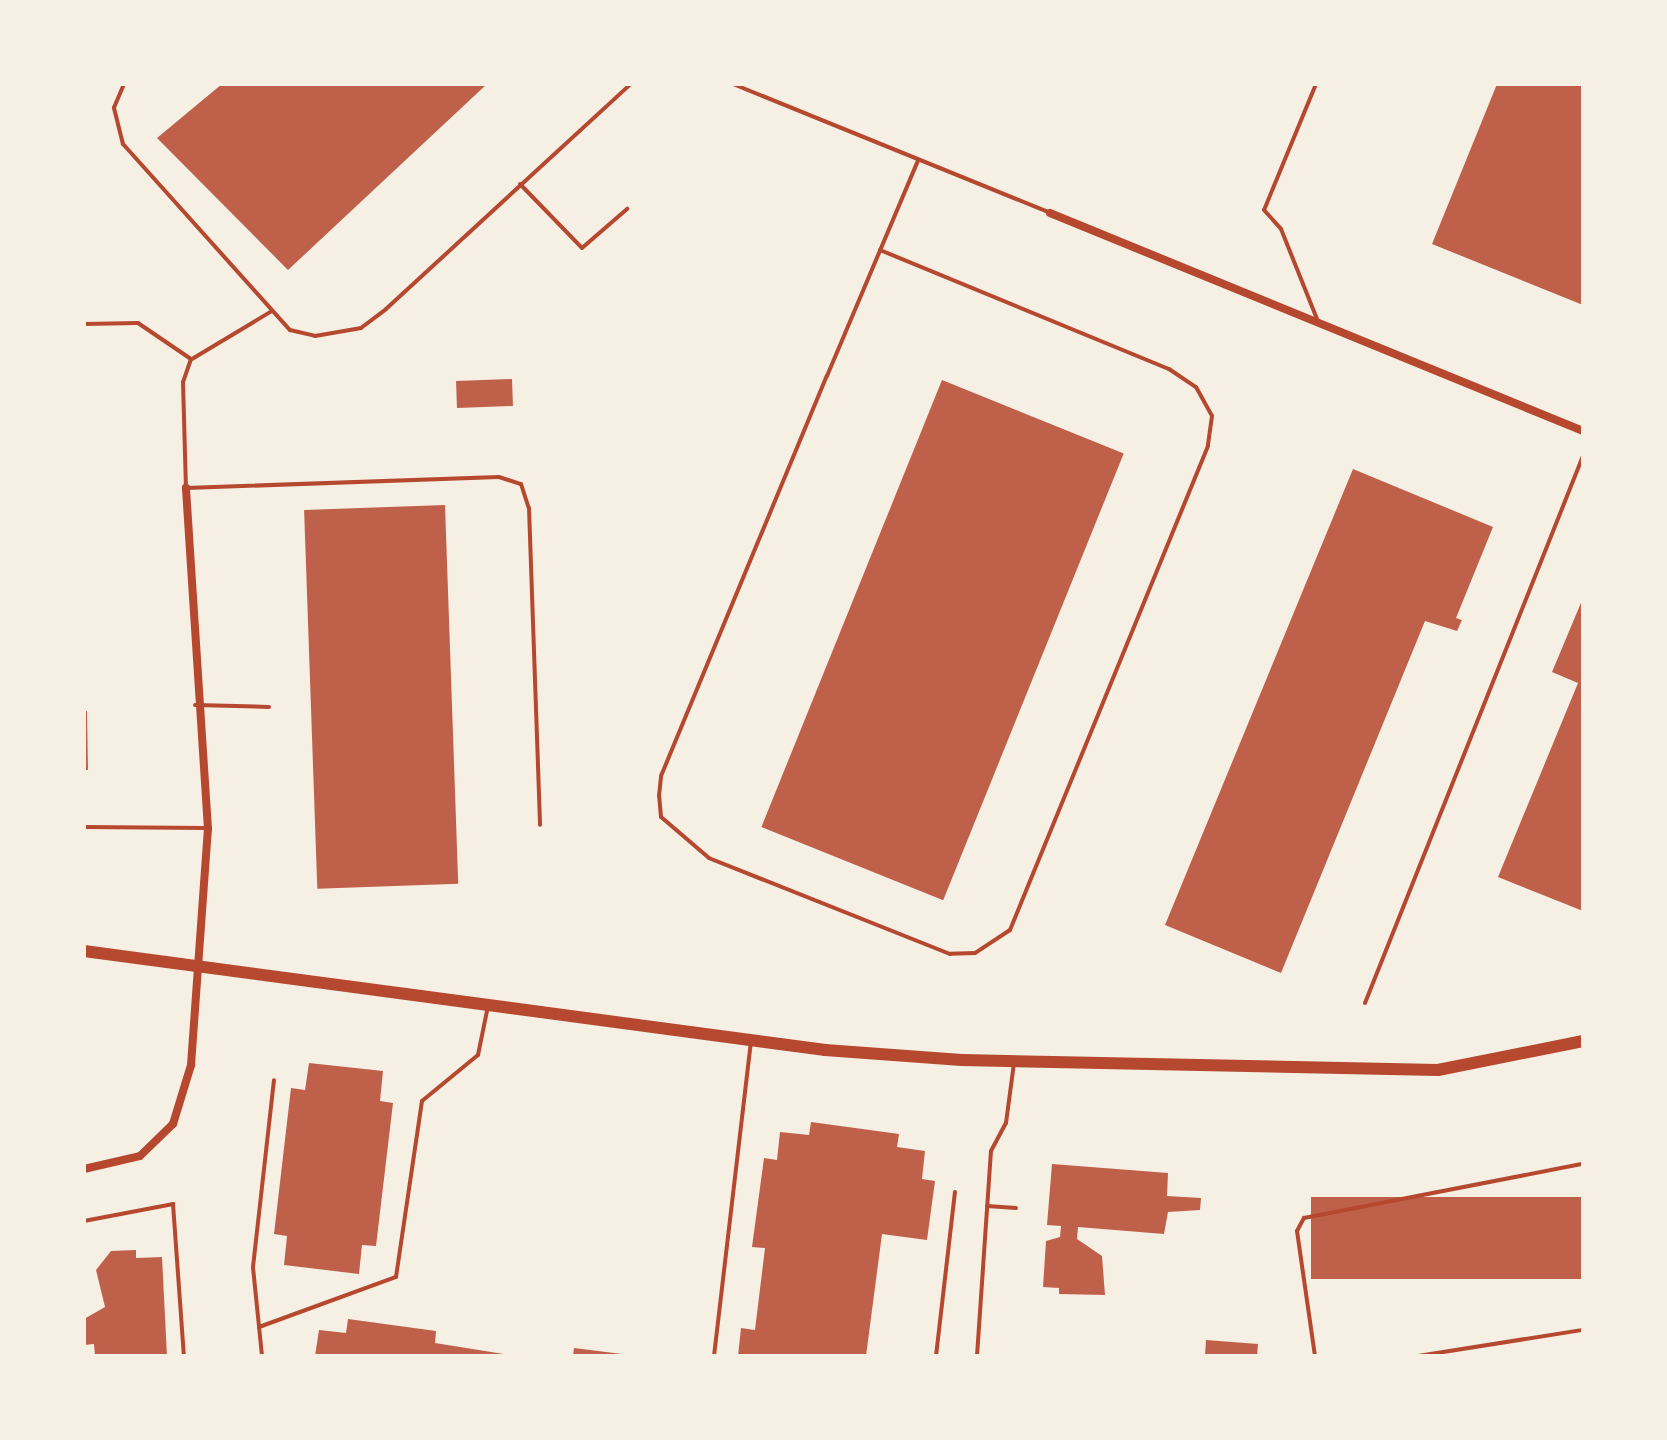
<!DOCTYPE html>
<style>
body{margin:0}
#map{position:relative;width:1667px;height:1440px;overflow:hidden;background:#f6efe4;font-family:Signika,sans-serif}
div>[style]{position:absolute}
.building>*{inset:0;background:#bf614a;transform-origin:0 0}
.service>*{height:4px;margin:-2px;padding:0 2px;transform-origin:2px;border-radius:2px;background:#b5482f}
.minor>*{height:8px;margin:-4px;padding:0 4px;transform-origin:4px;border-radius:4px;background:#b5482f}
.secondary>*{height:12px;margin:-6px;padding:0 6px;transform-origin:6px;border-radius:6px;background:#b5482f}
span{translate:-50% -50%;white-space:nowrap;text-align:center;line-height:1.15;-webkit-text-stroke:7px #f6efe4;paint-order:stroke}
.frame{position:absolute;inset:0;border:86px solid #f6efe4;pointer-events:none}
</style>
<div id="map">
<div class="building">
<div style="clip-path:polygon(222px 84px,487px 84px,288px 270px,157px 138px)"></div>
<div style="clip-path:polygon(1497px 84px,1583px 84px,1583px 305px,1432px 244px)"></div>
<div style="left:512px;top:379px;width:27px;height:56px;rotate:88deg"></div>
<div style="left:942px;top:380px;width:196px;height:482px;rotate:22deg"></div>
<div style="clip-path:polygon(1353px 469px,1493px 527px,1456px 618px,1462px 620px,1457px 631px,1425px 621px,1281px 973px,1165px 925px)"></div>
<div style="left:445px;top:505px;width:379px;height:141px;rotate:88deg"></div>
<div style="clip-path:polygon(1583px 598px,1583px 911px,1498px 877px,1578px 683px,1552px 672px)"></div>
<div style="clip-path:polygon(87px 711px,88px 770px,84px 770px,84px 712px)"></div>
<div style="clip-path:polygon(309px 1063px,383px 1071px,380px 1101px,393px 1103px,376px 1246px,362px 1245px,359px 1274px,284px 1265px,287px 1236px,274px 1234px,291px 1088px,305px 1090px)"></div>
<div style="clip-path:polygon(811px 1122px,899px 1134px,897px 1147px,925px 1151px,922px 1179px,935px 1181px,927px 1240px,882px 1234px,866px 1356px,738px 1356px,741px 1328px,755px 1330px,765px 1248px,752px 1247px,764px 1158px,777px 1160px,780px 1132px,809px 1135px)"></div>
<div style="clip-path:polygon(1052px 1164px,1168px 1173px,1167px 1196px,1201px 1198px,1200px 1210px,1168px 1212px,1164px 1234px,1078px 1227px,1077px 1239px,1102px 1256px,1105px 1295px,1059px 1294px,1059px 1288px,1043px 1287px,1046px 1241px,1060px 1237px,1061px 1226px,1047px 1225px)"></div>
<div style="left:1583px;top:1197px;width:82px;height:272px;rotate:90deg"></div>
<div style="clip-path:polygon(136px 1250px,136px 1258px,162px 1257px,167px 1356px,95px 1356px,94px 1344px,84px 1345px,84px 1319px,105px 1307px,96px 1270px,111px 1251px)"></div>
<div style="clip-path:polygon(348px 1319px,436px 1331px,435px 1343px,517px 1356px,315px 1356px,319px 1330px,346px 1333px)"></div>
<div style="clip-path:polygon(1206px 1340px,1258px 1344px,1257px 1356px,1205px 1356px)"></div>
<div style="clip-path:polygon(574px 1348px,622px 1354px,622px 1356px,573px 1356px)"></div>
</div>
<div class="service">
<div style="left:124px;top:84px;width:26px;rotate:113deg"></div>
<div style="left:114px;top:108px;width:37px;rotate:76deg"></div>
<div style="left:123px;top:144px;width:250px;rotate:48.1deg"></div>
<div style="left:290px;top:330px;width:26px;rotate:13deg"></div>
<div style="left:315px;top:336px;width:47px;rotate:-9.9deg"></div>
<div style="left:361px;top:328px;width:31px;rotate:-37deg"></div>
<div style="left:386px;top:309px;width:333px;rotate:-42.6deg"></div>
<div style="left:733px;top:84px;width:342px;rotate:22.1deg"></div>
<div style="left:1316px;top:84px;width:136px;rotate:112.4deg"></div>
<div style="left:1264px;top:210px;width:25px;rotate:48deg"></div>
<div style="left:1281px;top:229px;width:97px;rotate:68.2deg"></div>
<div style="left:520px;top:184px;width:89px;rotate:45.9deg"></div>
<div style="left:582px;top:248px;width:60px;rotate:-40.9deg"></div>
<div style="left:880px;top:250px;width:313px;rotate:22.4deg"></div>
<div style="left:1169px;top:369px;width:32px;rotate:34deg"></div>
<div style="left:1196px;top:387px;width:33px;rotate:61deg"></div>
<div style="left:1212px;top:416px;width:30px;rotate:98deg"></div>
<div style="left:1208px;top:446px;width:523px;rotate:112.25deg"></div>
<div style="left:1010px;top:930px;width:42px;rotate:146.7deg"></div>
<div style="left:975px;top:953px;width:25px;rotate:178deg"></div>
<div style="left:950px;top:954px;width:259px;rotate:-158.3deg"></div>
<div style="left:709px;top:858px;width:63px;rotate:-139.5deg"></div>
<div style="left:661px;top:817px;width:21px;rotate:-95deg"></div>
<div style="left:659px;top:796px;width:20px;rotate:-84deg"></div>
<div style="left:661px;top:776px;width:433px;rotate:-67.5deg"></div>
<div style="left:827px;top:376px;width:233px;rotate:-67.1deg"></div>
<div style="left:84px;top:324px;width:54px;rotate:-1.1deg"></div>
<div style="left:138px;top:323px;width:64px;rotate:34.2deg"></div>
<div style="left:191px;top:359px;width:24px;rotate:109deg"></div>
<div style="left:183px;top:382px;width:106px;rotate:88.4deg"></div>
<div style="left:186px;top:488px;width:313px;rotate:-2deg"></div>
<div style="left:499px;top:477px;width:23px;rotate:18deg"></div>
<div style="left:521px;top:484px;width:25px;rotate:72deg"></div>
<div style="left:529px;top:508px;width:317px;rotate:88deg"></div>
<div style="left:192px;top:359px;width:93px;rotate:-31deg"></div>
<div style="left:195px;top:705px;width:74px;rotate:1.5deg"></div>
<div style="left:84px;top:827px;width:122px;rotate:0.5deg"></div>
<div style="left:1365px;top:1003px;width:589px;rotate:-68.27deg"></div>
<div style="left:987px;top:1206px;width:29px;rotate:4deg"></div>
<div style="left:84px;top:1221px;width:91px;rotate:-10.8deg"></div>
<div style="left:173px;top:1204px;width:152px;rotate:85.9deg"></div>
<div style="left:259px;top:1327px;width:146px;rotate:-20.1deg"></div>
<div style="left:396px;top:1277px;width:178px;rotate:-81.6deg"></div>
<div style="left:422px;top:1101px;width:72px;rotate:-39.4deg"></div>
<div style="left:478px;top:1055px;width:50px;rotate:-78.5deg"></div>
<div style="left:262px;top:1356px;width:89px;rotate:-95.8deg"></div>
<div style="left:253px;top:1267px;width:188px;rotate:-83.6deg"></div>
<div style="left:714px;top:1356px;width:316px;rotate:-83.3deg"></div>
<div style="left:936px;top:1356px;width:165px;rotate:-83.4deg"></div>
<div style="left:977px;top:1356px;width:205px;rotate:-86.1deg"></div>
<div style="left:991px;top:1151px;width:32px;rotate:-62deg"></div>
<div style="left:1006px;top:1123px;width:61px;rotate:-82.4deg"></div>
<div style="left:1315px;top:1356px;width:126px;rotate:-98.2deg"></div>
<div style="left:1297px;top:1231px;width:15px;rotate:-62deg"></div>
<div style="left:1304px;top:1218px;width:284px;rotate:-11deg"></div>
<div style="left:1418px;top:1356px;width:167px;rotate:-9deg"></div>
</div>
<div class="minor">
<div style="left:1050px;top:213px;width:576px;rotate:22.24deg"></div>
<div style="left:84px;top:1169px;width:57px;rotate:-13.1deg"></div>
<div style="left:140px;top:1156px;width:46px;rotate:-44.1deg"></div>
<div style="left:173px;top:1124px;width:62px;rotate:-73deg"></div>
<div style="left:191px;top:1065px;width:237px;rotate:-85.9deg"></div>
<div style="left:208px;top:829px;width:342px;rotate:-93.7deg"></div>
</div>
<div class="secondary">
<div style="left:84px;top:951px;width:748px;rotate:7.61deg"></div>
<div style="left:825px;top:1050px;width:137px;rotate:4.2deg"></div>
<div style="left:962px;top:1060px;width:476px;rotate:1.2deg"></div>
<div style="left:1438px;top:1070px;width:148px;rotate:-11.3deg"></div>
</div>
<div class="frame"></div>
</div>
